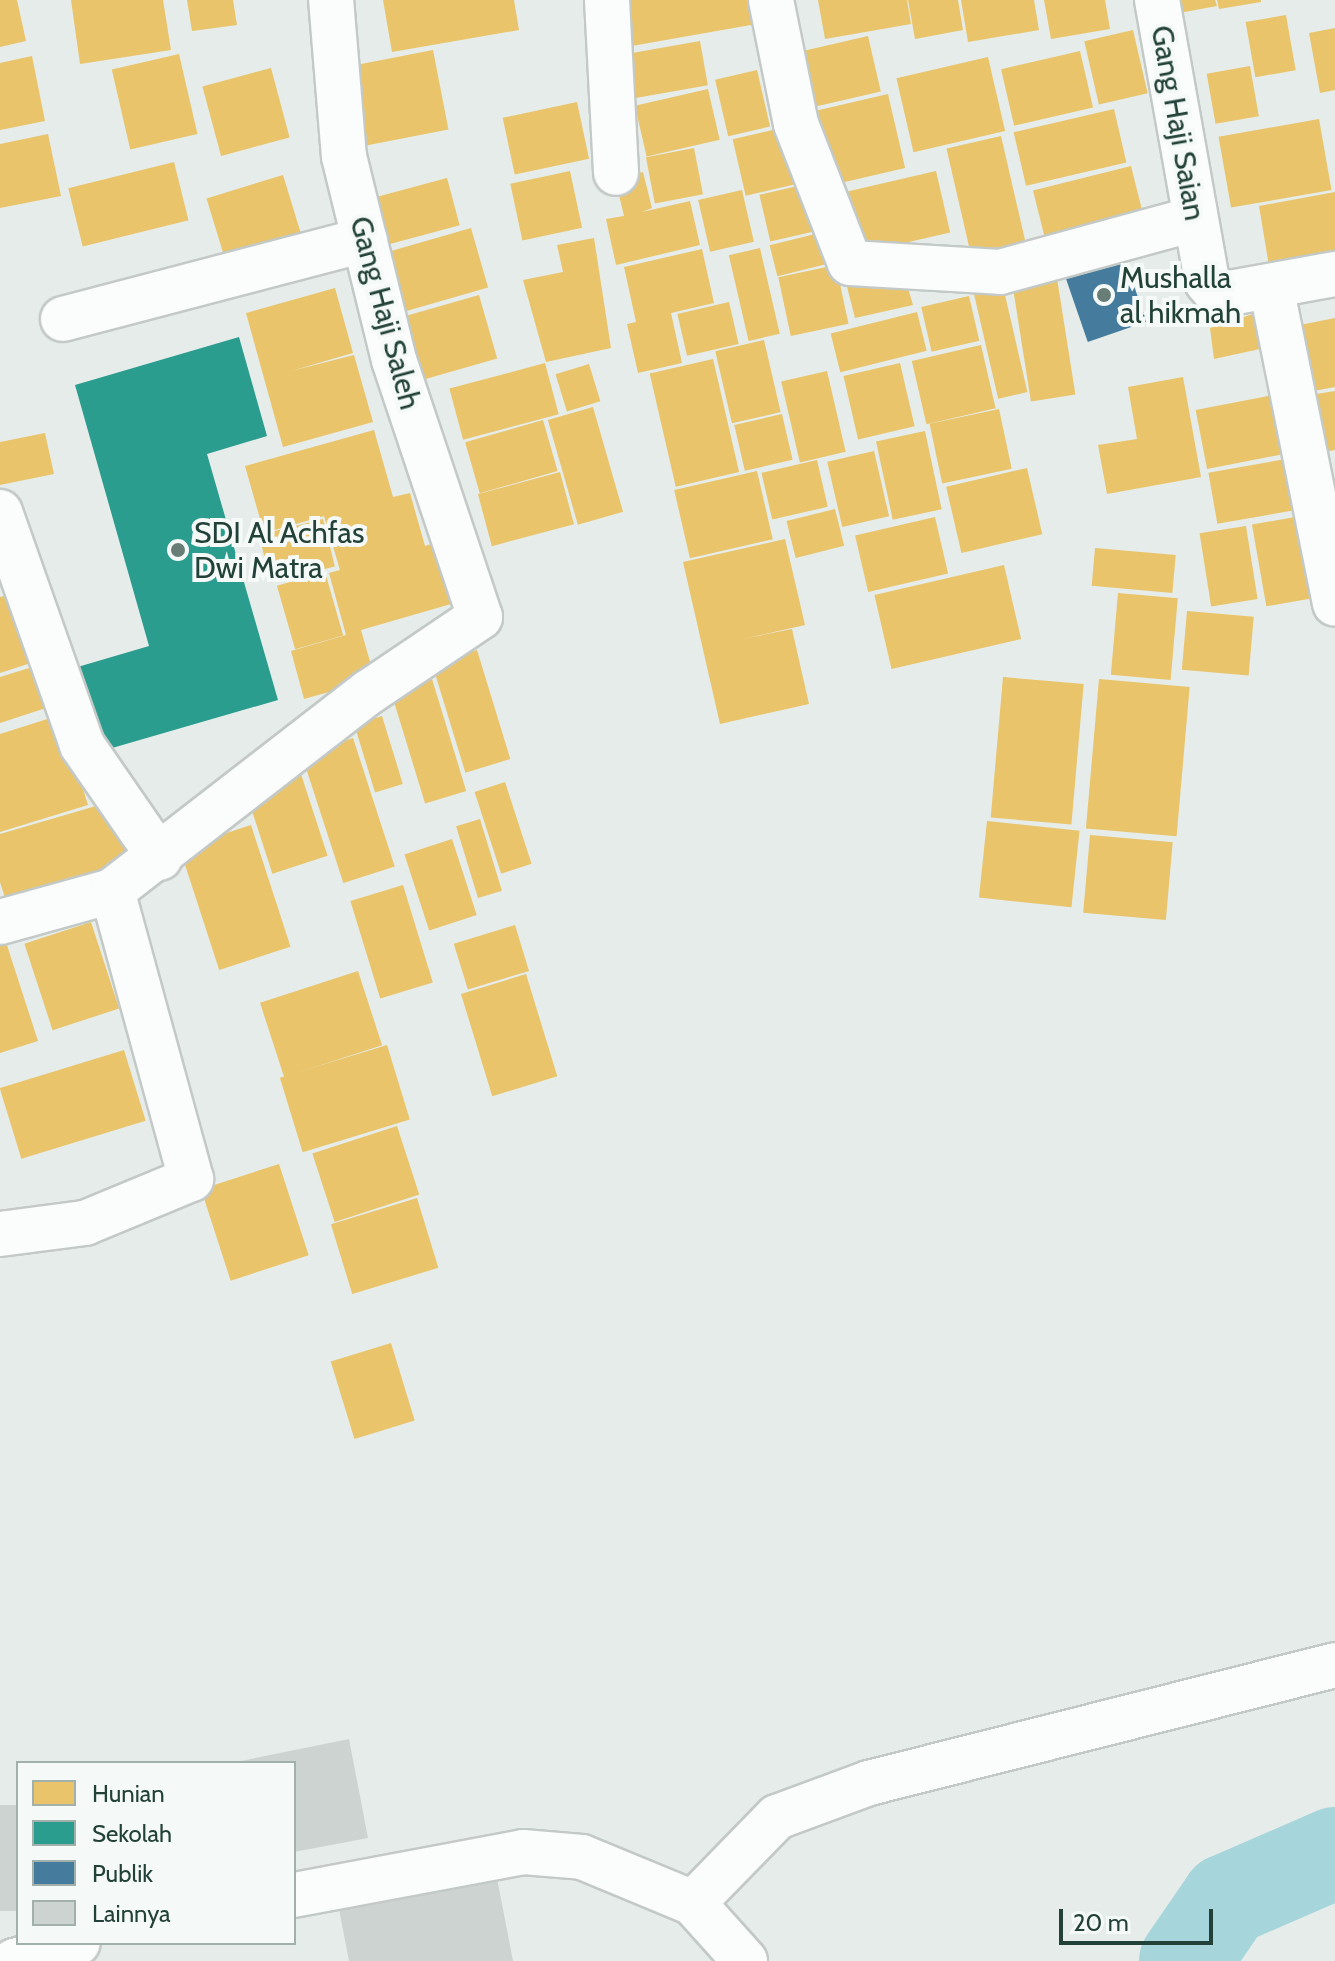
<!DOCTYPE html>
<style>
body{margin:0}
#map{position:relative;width:1335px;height:1961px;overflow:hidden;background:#e6ece9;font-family:Cabin,sans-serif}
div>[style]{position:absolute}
.homes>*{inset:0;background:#e9c46a;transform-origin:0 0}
.schools>*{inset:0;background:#2a9d8f}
.public>*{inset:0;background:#457b9d;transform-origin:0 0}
.river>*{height:92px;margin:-46px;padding:0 46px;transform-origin:46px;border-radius:46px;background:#a6d6db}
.building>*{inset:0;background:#cdd3d0;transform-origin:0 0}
.roads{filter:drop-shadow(2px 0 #c3c9c6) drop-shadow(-2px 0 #c3c9c6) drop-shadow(0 2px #c3c9c6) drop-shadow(0 -2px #c3c9c6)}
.minor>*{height:44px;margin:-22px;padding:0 22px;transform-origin:22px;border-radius:22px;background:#fbfcfc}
.dots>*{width:22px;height:22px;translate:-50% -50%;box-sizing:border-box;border:4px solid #f5faf8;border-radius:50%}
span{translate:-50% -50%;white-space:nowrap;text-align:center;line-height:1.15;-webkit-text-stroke:8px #f5faf8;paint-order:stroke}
.street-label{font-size:30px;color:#224138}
.poi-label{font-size:30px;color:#224138}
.left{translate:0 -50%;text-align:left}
.legend{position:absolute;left:16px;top:1761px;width:280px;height:184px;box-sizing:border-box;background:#f5faf8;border:2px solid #a1b0ab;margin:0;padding:10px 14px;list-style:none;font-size:24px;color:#224138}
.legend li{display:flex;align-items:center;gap:16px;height:40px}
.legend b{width:40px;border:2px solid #a1b0ab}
.scale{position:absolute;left:1059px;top:1909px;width:154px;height:36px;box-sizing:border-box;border:4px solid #224138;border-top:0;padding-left:10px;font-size:24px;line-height:28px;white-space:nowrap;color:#224138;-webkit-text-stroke:6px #f5faf8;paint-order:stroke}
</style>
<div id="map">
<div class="homes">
<div style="clip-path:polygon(0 0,17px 0,26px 41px,0 47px)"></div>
<div style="clip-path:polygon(71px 0,163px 0,171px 50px,80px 64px)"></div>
<div style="clip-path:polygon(187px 0,233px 0,237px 25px,192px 31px)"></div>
<div style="clip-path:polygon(383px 0,514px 0,519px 30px,392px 52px)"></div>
<div style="clip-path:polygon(618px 0,758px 0,762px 23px,626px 47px)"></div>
<div style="clip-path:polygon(818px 0,907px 0,911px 24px,825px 39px)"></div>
<div style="clip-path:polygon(908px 0,958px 0,963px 30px,915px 39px)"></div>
<div style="clip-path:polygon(961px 0,1034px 0,1039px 30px,968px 42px)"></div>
<div style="clip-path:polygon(1044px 0,1105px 0,1110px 29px,1051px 39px)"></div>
<div style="clip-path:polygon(1160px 0,1215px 0,1217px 6px,1163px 16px)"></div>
<div style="clip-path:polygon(1217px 0,1261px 0,1261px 2px,1219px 9px)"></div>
<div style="left:1286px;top:15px;width:56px;height:41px;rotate:80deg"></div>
<div style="clip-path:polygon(1335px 28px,1335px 90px,1320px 93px,1309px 33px)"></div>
<div style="left:1133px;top:30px;width:65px;height:50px;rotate:77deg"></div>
<div style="left:868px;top:36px;width:57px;height:79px;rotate:77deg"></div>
<div style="left:700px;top:41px;width:45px;height:89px;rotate:80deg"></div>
<div style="left:433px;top:50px;width:81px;height:89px;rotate:79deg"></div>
<div style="left:1080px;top:51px;width:58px;height:81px;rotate:77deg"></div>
<div style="left:179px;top:54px;width:82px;height:69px;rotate:77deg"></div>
<div style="clip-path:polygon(32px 56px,45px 121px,0 130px,0 63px)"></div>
<div style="left:988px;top:57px;width:76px;height:94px;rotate:77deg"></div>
<div style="left:1250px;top:66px;width:51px;height:44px;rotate:80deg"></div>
<div style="left:271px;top:68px;width:72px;height:71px;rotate:75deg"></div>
<div style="left:757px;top:70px;width:58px;height:43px;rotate:77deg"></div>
<div style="left:708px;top:89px;width:52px;height:75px;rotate:77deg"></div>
<div style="left:888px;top:94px;width:76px;height:83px;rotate:77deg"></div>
<div style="left:577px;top:102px;width:58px;height:76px;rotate:78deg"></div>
<div style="left:1114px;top:109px;width:55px;height:103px;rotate:77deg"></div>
<div style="left:1319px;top:119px;width:72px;height:102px;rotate:80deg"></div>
<div style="left:794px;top:125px;width:58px;height:63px;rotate:77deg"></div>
<div style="clip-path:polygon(48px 134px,61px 196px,0 208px,0 144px)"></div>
<div style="left:1001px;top:136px;width:118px;height:56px;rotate:77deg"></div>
<div style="left:694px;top:148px;width:47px;height:49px;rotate:79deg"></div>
<div style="left:174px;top:162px;width:60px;height:109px;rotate:76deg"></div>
<div style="left:1131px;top:166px;width:58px;height:101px;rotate:76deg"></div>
<div style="left:570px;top:171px;width:58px;height:61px;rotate:78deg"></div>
<div style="left:936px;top:171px;width:63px;height:92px;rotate:77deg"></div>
<div style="clip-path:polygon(643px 172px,652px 208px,642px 212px,690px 201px,700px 245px,616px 265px,606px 219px,624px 216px,615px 178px)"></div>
<div style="left:283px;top:175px;width:67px;height:80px;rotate:73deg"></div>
<div style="left:447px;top:178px;width:49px;height:78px;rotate:75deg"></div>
<div style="left:815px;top:182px;width:48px;height:57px;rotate:77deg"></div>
<div style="left:742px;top:190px;width:53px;height:45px;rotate:77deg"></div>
<div style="clip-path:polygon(1335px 192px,1335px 261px,1270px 272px,1259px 206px)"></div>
<div style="left:471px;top:228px;width:62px;height:93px;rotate:74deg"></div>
<div style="left:823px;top:232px;width:32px;height:55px;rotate:76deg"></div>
<div style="clip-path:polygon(594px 238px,611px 348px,546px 362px,523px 280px,563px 272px,557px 245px)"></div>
<div style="left:760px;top:248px;width:88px;height:32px;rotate:77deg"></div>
<div style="clip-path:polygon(702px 249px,714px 303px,671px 313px,682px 363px,638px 373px,627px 324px,636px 322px,624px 267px)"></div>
<div style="left:836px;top:265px;width:60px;height:59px;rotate:78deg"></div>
<div style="left:1056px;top:272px;width:124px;height:45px;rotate:81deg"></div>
<div style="clip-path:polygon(904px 275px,913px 305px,855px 318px,845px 279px)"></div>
<div style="left:1002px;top:282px;width:113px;height:30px;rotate:77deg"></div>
<div style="clip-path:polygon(335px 288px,353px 353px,291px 371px,354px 355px,373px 422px,283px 447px,246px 313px)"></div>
<div style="left:479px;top:295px;width:66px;height:80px;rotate:74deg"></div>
<div style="left:969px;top:296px;width:46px;height:49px;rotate:77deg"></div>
<div style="left:729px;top:302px;width:43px;height:53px;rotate:77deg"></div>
<div style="left:917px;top:312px;width:40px;height:89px;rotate:76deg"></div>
<div style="clip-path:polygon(1259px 312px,1269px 347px,1214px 359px,1210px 328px)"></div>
<div style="clip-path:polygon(1335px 318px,1335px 387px,1303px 393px,1290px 327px)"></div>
<div style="left:764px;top:340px;width:74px;height:50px;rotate:77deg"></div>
<div style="left:981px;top:345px;width:65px;height:71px;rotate:77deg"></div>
<div style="left:713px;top:359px;width:116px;height:65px;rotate:77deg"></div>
<div style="left:545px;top:363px;width:53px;height:99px;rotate:75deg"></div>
<div style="left:900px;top:363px;width:65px;height:58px;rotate:77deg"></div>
<div style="left:589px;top:364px;width:39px;height:35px;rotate:73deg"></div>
<div style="left:827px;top:371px;width:83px;height:47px;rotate:77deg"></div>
<div style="clip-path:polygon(1183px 377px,1201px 477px,1107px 494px,1098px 445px,1137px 439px,1128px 387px)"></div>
<div style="clip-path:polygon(1335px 391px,1335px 450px,1314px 454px,1304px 396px)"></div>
<div style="left:1283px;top:393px;width:60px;height:89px;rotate:79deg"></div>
<div style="left:593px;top:407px;width:109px;height:47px;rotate:74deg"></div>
<div style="left:999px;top:409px;width:61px;height:71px;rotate:78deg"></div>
<div style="left:782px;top:414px;width:47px;height:49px;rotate:77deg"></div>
<div style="left:543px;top:420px;width:53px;height:81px;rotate:74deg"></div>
<div style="clip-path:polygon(374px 430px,393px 497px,410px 493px,425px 546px,434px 543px,451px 604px,361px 630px,375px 679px,304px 699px,291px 651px,346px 635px,329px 573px,340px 570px,324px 516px,264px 533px,245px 466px)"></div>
<div style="left:925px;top:431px;width:80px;height:50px;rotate:78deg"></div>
<div style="clip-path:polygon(45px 433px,54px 474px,0 485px,0 442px)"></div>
<div style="left:874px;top:451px;width:67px;height:48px;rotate:77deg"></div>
<div style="left:1297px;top:457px;width:52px;height:90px;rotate:80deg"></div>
<div style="left:817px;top:460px;width:48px;height:57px;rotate:77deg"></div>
<div style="left:1027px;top:468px;width:68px;height:83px;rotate:77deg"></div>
<div style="left:757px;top:471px;width:70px;height:85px;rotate:77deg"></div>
<div style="left:560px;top:472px;width:54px;height:85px;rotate:75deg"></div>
<div style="left:835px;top:509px;width:38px;height:50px;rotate:76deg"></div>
<div style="left:1312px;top:514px;width:83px;height:61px;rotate:80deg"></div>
<div style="left:935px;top:517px;width:58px;height:82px;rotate:77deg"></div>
<div style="left:323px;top:519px;width:49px;height:66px;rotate:76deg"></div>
<div style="left:1246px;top:526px;width:74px;height:47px;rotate:81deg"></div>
<div style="clip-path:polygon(785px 539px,805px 625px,743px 639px,792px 629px,809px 704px,720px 724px,683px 562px)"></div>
<div style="left:1095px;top:548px;width:81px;height:38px;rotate:5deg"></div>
<div style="left:1004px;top:565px;width:76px;height:133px;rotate:77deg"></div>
<div style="left:325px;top:572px;width:66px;height:50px;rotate:74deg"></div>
<div style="clip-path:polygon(18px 592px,40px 660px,0 673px,0 597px)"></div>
<div style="left:1118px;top:593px;width:60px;height:82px;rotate:5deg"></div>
<div style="left:1187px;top:611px;width:67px;height:59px;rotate:5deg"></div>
<div style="left:477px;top:650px;width:114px;height:47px;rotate:73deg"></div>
<div style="clip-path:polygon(42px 664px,55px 705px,0 723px,0 677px)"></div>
<div style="left:1003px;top:677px;width:81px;height:141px;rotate:5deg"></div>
<div style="left:432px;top:679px;width:117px;height:43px;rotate:73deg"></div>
<div style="left:1099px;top:679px;width:91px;height:150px;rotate:5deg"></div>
<div style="clip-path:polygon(60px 715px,88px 805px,0 832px,0 734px)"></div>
<div style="left:382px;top:716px;width:71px;height:29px;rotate:73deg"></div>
<div style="left:353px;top:738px;width:135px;height:54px;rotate:72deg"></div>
<div style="left:301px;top:774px;width:86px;height:58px;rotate:72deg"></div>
<div style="left:505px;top:782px;width:86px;height:32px;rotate:72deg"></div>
<div style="clip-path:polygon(113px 801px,132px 862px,6px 901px,0 882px,0 834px)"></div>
<div style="left:480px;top:819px;width:75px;height:25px;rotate:73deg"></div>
<div style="left:987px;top:821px;width:93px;height:77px;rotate:6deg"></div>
<div style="left:251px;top:825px;width:128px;height:75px;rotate:72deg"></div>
<div style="left:1090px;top:835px;width:83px;height:78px;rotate:5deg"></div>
<div style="left:452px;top:839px;width:80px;height:50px;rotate:72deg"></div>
<div style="left:403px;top:885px;width:102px;height:55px;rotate:73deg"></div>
<div style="left:91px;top:922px;width:91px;height:70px;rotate:72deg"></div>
<div style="left:515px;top:925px;width:48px;height:64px;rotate:73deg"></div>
<div style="clip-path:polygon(4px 936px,38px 1041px,0 1053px,0 937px)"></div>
<div style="left:358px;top:971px;width:78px;height:103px;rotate:72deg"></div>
<div style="left:526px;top:974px;width:107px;height:68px;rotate:73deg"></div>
<div style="left:387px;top:1045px;width:78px;height:112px;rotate:73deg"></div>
<div style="left:124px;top:1050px;width:74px;height:130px;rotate:73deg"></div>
<div style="left:397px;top:1126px;width:72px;height:89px;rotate:72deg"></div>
<div style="left:279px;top:1164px;width:96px;height:82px;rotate:72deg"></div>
<div style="left:417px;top:1198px;width:73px;height:90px;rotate:73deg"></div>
<div style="left:391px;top:1343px;width:81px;height:63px;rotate:73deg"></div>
</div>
<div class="schools">
<div style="clip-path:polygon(239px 337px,267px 436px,207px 454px,278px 700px,88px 755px,64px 671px,149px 646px,75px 385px)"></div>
</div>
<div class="public">
<div style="left:1121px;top:248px;width:78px;height:62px;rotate:71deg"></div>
</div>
<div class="river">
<div style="left:1185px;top:1961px;width:74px;rotate:-55.5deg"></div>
<div style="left:1227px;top:1900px;width:118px;rotate:-23.5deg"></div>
</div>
<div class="building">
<div style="clip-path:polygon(349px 1739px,368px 1838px,294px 1852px,294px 1763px,236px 1762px)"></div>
<div style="left:18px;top:1805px;width:106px;height:18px;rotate:90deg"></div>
<div style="clip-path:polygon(497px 1878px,513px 1961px,349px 1961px,339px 1909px)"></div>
</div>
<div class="roads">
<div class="minor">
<div style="left:607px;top:0;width:173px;rotate:87deg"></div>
<div style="left:771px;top:0;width:126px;rotate:78.6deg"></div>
<div style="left:796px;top:124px;width:149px;rotate:68.8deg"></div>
<div style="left:850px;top:263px;width:150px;rotate:3.4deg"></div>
<div style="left:1000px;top:272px;width:201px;rotate:-15.3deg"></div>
<div style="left:1157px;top:0;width:286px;rotate:79.9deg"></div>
<div style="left:1207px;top:282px;width:11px;rotate:49deg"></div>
<div style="left:1214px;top:290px;width:16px;rotate:11deg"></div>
<div style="left:1230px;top:293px;width:107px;rotate:-10.3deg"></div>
<div style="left:1271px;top:286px;width:324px;rotate:78.6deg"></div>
<div style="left:63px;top:319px;width:312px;rotate:-14.7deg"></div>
<div style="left:0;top:512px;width:247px;rotate:70.6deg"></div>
<div style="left:82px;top:745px;width:137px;rotate:55.4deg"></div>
<div style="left:0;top:922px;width:116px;rotate:-15.5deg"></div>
<div style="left:112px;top:891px;width:325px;rotate:-37.8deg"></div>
<div style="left:369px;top:692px;width:134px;rotate:-34deg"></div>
<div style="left:480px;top:617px;width:271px;rotate:-108.5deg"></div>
<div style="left:394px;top:360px;width:209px;rotate:-103.8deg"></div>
<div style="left:344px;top:157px;width:158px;rotate:-94.7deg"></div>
<div style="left:0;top:1234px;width:86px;rotate:-7.4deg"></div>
<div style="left:85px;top:1223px;width:115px;rotate:-22.5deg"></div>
<div style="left:191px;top:1179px;width:299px;rotate:-105.3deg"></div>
<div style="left:294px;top:1895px;width:233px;rotate:-10.6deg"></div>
<div style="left:523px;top:1852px;width:59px;rotate:4.8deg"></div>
<div style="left:582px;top:1857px;width:120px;rotate:22.5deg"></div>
<div style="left:693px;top:1903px;width:78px;rotate:48.1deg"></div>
<div style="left:693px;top:1903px;width:120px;rotate:-45.7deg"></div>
<div style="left:777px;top:1817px;width:98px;rotate:-20.3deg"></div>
<div style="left:869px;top:1783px;width:481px;rotate:-14.2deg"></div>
<div style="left:14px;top:1961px;width:66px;rotate:-15.7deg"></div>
</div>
</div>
<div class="dots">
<div style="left:1104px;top:295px;background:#677d76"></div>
<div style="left:178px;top:550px;background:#677d76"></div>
</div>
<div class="street-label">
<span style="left:1178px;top:123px;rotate:80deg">Gang Haji Saian</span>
<span style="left:385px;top:313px;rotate:75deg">Gang Haji Saleh</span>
</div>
<div class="poi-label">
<span class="left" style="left:1120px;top:295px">Mushalla<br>al hikmah</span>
<span class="left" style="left:194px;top:550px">SDI Al Achfas<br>Dwi Matra</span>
</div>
<ul class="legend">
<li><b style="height:22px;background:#e9c46a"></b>Hunian</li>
<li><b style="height:22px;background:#2a9d8f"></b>Sekolah</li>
<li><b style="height:22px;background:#457b9d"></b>Publik</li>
<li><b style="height:22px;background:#cdd3d0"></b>Lainnya</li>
</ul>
<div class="scale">20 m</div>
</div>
